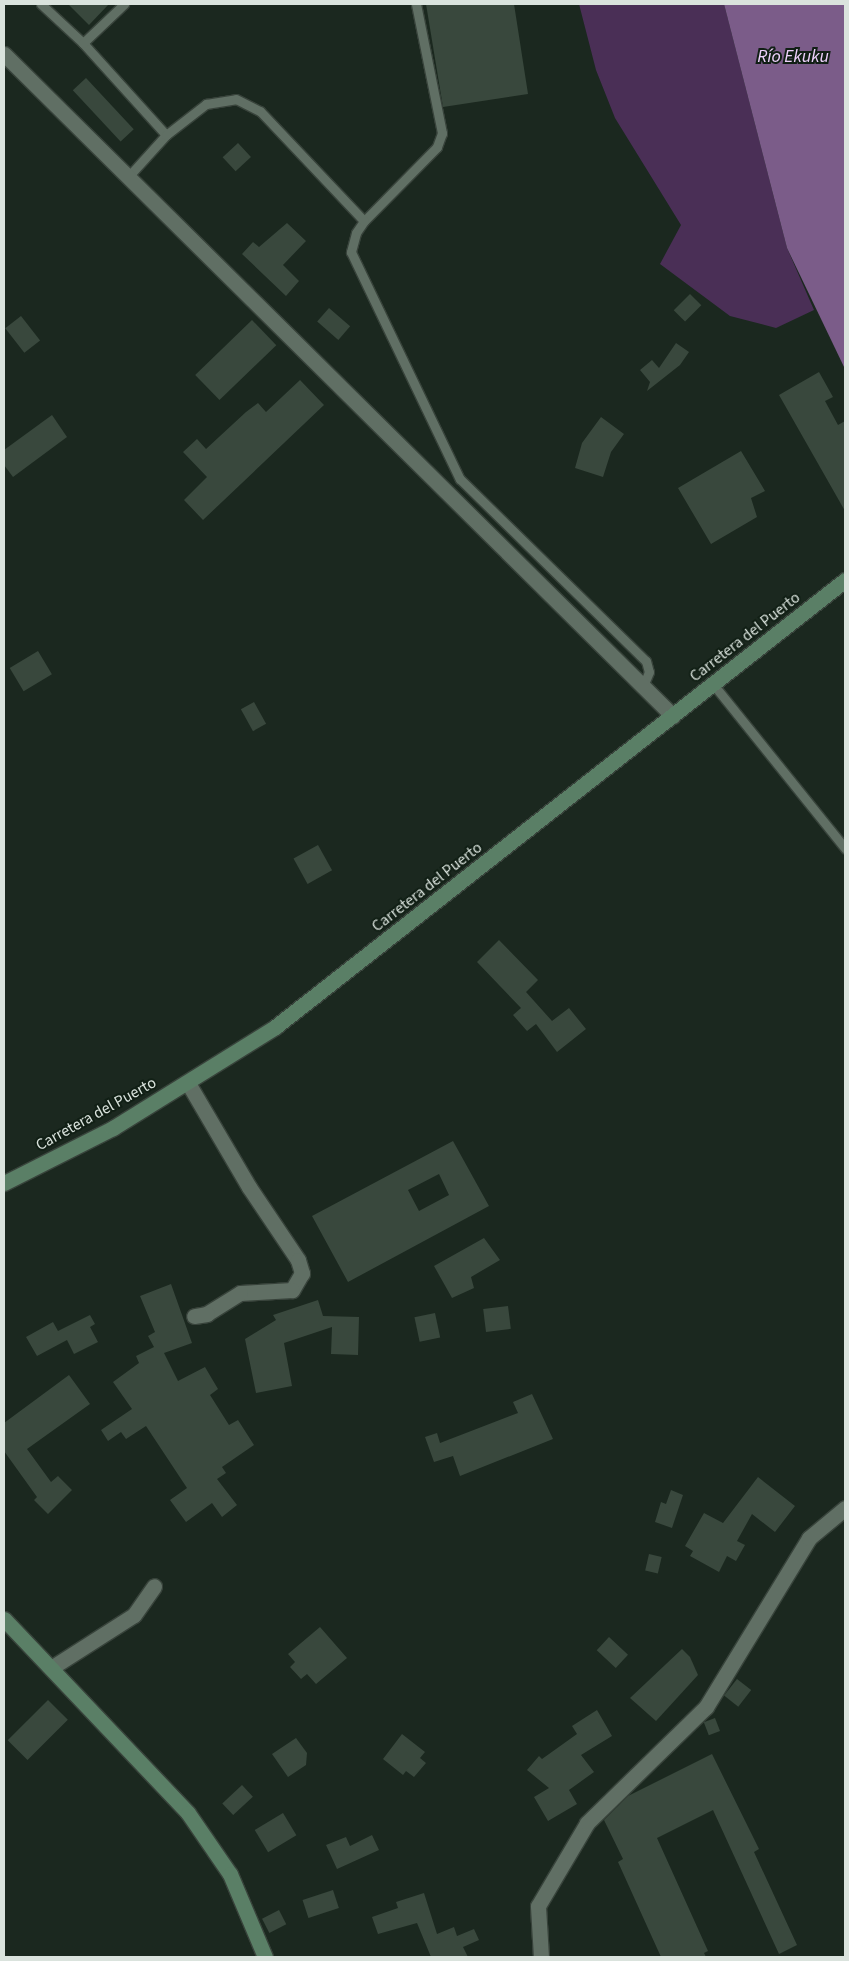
<!DOCTYPE html>
<meta charset="utf-8">
<style>
body{margin:0}
#map{position:relative;width:849px;height:1961px;overflow:hidden;background:#1b281f;font-family:"Source Sans 3",sans-serif}
div>[style]{position:absolute}
.green>*{inset:0;background:#4a2f56}
.water>*{inset:0;background:#7b5c89}
.building>*{inset:0;background:#39483d;transform-origin:0 0}
.roads{filter:drop-shadow(1px 0 #38433b) drop-shadow(-1px 0 #38433b) drop-shadow(0 1px #38433b) drop-shadow(0 -1px #38433b)}
.lane>*{height:9px;margin:-4.5px;padding:0 4.5px;transform-origin:4.5px;border-radius:4.5px;background:#606f64}
.street>*{height:15px;margin:-7.5px;padding:0 7.5px;transform-origin:7.5px;border-radius:7.5px;background:#606f64}
.secondary>*{height:15px;margin:-7.5px;padding:0 7.5px;transform-origin:7.5px;border-radius:7.5px;background:#5a7f66}
span{translate:-50% -50%;white-space:nowrap;text-align:center;line-height:1.15;-webkit-text-stroke:4px #111f15;paint-order:stroke}
.street-label{font-size:16px;color:#dae3dd}
.water-label{font-size:18px;color:#eed1fc;font-style:italic}
.frame{position:absolute;inset:0;border:5px solid #dae3dd;pointer-events:none}
</style>
<div id="map">
<div class="green">
<div style="clip-path:polygon(579px 4px,724px 4px,787px 248px,814px 310px,776px 328px,730px 316px,660px 264px,681px 225px,615px 118px,596px 70px)"></div>
</div>
<div class="water">
<div style="clip-path:polygon(724px 4px,845px 4px,845px 369px,787px 248px)"></div>
</div>
<div class="building">
<div style="clip-path:polygon(68px 4px,109px 4px,89px 25px)"></div>
<div style="clip-path:polygon(426px 4px,514px 4px,528px 94px,443px 107px)"></div>
<div style="left:86px;top:78px;width:70px;height:18px;rotate:47deg"></div>
<div style="left:238px;top:143px;width:19px;height:21px;rotate:47deg"></div>
<div style="clip-path:polygon(287px 223px,306px 241px,283px 265px,299px 281px,286px 296px,242px 254px,253px 242px,259px 247px)"></div>
<div style="left:690px;top:294px;width:16px;height:23px;rotate:45deg"></div>
<div style="left:329px;top:308px;width:28px;height:18px;rotate:41deg"></div>
<div style="left:21px;top:316px;width:31px;height:20px;rotate:52deg"></div>
<div style="left:252px;top:320px;width:35px;height:79px;rotate:46deg"></div>
<div style="clip-path:polygon(676px 343px,689px 352px,680px 365px,647px 391px,650px 382px,640px 370px,652px 360px,659px 368px)"></div>
<div style="clip-path:polygon(819px 372px,833px 397px,825px 401px,838px 425px,845px 421px,845px 511px,779px 395px)"></div>
<div style="clip-path:polygon(300px 380px,324px 405px,203px 520px,184px 500px,207px 477px,183px 452px,197px 439px,206px 449px,246px 412px,258px 403px,266px 412px)"></div>
<div style="clip-path:polygon(52px 415px,67px 437px,13px 477px,4px 465px,4px 450px)"></div>
<div style="clip-path:polygon(601px 417px,624px 434px,611px 452px,603px 477px,575px 468px,582px 443px)"></div>
<div style="clip-path:polygon(741px 451px,765px 491px,751px 498px,757px 517px,711px 544px,678px 488px)"></div>
<div style="left:38px;top:651px;width:27px;height:33px;rotate:59deg"></div>
<div style="left:254px;top:702px;width:25px;height:15px;rotate:61deg"></div>
<div style="left:318px;top:845px;width:29px;height:28px;rotate:61deg"></div>
<div style="clip-path:polygon(499px 940px,538px 980px,526px 992px,552px 1021px,569px 1008px,586px 1029px,557px 1052px,536px 1024px,527px 1031px,513px 1015px,521px 1008px,477px 962px)"></div>
<div style="clip-path:polygon(evenodd,453px 1141px,489px 1206px,348px 1282px,312px 1216px,453px 1141px,439px 1174px,449px 1195px,419px 1211px,408px 1190px,439px 1174px)"></div>
<div style="clip-path:polygon(484px 1238px,500px 1260px,471px 1277px,474px 1288px,452px 1298px,434px 1266px)"></div>
<div style="clip-path:polygon(171px 1284px,192px 1343px,164px 1353px,178px 1381px,205px 1367px,218px 1389px,210px 1395px,229px 1425px,238px 1420px,254px 1445px,222px 1467px,226px 1473px,217px 1479px,237px 1505px,222px 1517px,212px 1503px,186px 1522px,170px 1500px,187px 1488px,146px 1426px,126px 1439px,121px 1432px,108px 1441px,101px 1430px,132px 1409px,113px 1382px,139px 1363px,136px 1356px,154px 1347px,148px 1336px,155px 1332px,140px 1296px)"></div>
<div style="clip-path:polygon(318px 1300px,323px 1316px,359px 1317px,358px 1355px,331px 1354px,332px 1327px,284px 1343px,292px 1386px,256px 1393px,245px 1339px,276px 1320px,273px 1315px)"></div>
<div style="left:508px;top:1306px;width:23px;height:25px;rotate:83deg"></div>
<div style="left:435px;top:1313px;width:25px;height:21px;rotate:78deg"></div>
<div style="clip-path:polygon(90px 1315px,95px 1324px,90px 1327px,98px 1342px,74px 1354px,67px 1340px,37px 1356px,26px 1337px,53px 1322px,58px 1331px)"></div>
<div style="clip-path:polygon(69px 1375px,90px 1404px,27px 1449px,51px 1482px,58px 1476px,72px 1490px,48px 1514px,34px 1500px,37px 1497px,4px 1451px,4px 1423px)"></div>
<div style="clip-path:polygon(532px 1394px,553px 1439px,460px 1476px,453px 1456px,434px 1462px,425px 1437px,437px 1433px,440px 1443px,518px 1413px,513px 1402px)"></div>
<div style="clip-path:polygon(758px 1477px,795px 1506px,775px 1532px,752px 1514px,737px 1541px,745px 1545px,736px 1561px,727px 1556px,719px 1572px,690px 1556px,693px 1551px,685px 1546px,704px 1513px,723px 1523px)"></div>
<div style="clip-path:polygon(671px 1490px,683px 1495px,672px 1528px,655px 1522px,661px 1502px,666px 1504px)"></div>
<div style="left:649px;top:1554px;width:13px;height:17px;rotate:13deg"></div>
<div style="clip-path:polygon(320px 1627px,347px 1658px,316px 1684px,307px 1674px,301px 1679px,290px 1667px,295px 1662px,288px 1654px)"></div>
<div style="left:609px;top:1637px;width:26px;height:18px;rotate:43deg"></div>
<div style="clip-path:polygon(682px 1649px,690px 1657px,698px 1675px,656px 1721px,630px 1698px)"></div>
<div style="left:737px;top:1679px;width:18px;height:21px;rotate:38deg"></div>
<div style="left:48px;top:1700px;width:28px;height:57px;rotate:45deg"></div>
<div style="clip-path:polygon(597px 1710px,612px 1736px,581px 1755px,594px 1772px,569px 1790px,577px 1804px,548px 1821px,534px 1797px,549px 1788px,527px 1770px,539px 1756px,542px 1759px,577px 1734px,572px 1726px)"></div>
<div style="left:715px;top:1718px;width:14px;height:12px;rotate:69deg"></div>
<div style="clip-path:polygon(402px 1734px,425px 1752px,420px 1758px,426px 1763px,414px 1777px,406px 1771px,403px 1775px,383px 1759px)"></div>
<div style="clip-path:polygon(296px 1738px,307px 1753px,306px 1765px,288px 1777px,272px 1754px)"></div>
<div style="clip-path:polygon(712px 1754px,759px 1849px,754px 1852px,797px 1945px,779px 1954px,713px 1810px,657px 1838px,708px 1951px,704px 1953px,706px 1957px,661px 1957px,618px 1862px,623px 1859px,604px 1820px,628px 1796px)"></div>
<div style="left:242px;top:1785px;width:16px;height:27px;rotate:47deg"></div>
<div style="left:283px;top:1813px;width:26px;height:33px;rotate:59deg"></div>
<div style="clip-path:polygon(372px 1835px,379px 1850px,337px 1869px,326px 1845px,346px 1837px,350px 1846px)"></div>
<div style="left:333px;top:1890px;width:19px;height:32px;rotate:72deg"></div>
<div style="clip-path:polygon(424px 1893px,437px 1934px,454px 1927px,457px 1936px,474px 1929px,479px 1940px,463px 1947px,468px 1957px,431px 1957px,417px 1923px,378px 1934px,372px 1917px,398px 1908px,396px 1902px)"></div>
<div style="left:279px;top:1910px;width:16px;height:19px;rotate:63deg"></div>
</div>
<div class="roads">
<div class="lane">
<div style="left:41px;top:4px;width:57px;rotate:42.9deg"></div>
<div style="left:83px;top:43px;width:124px;rotate:47.9deg"></div>
<div style="left:416px;top:4px;width:132px;rotate:78.6deg"></div>
<div style="left:442px;top:133px;width:15px;rotate:110deg"></div>
<div style="left:437px;top:147px;width:104px;rotate:134.6deg"></div>
<div style="left:364px;top:221px;width:14px;rotate:124deg"></div>
<div style="left:356px;top:233px;width:20px;rotate:105deg"></div>
<div style="left:351px;top:252px;width:252px;rotate:64.4deg"></div>
<div style="left:460px;top:479px;width:260px;rotate:44.4deg"></div>
<div style="left:646px;top:661px;width:11px;rotate:75deg"></div>
<div style="left:649px;top:672px;width:15px;rotate:113deg"></div>
<div style="left:83px;top:43px;width:57px;rotate:-43.6deg"></div>
<div style="left:128px;top:177px;width:57px;rotate:-47.9deg"></div>
<div style="left:166px;top:135px;width:51px;rotate:-37.8deg"></div>
<div style="left:206px;top:104px;width:30px;rotate:-9deg"></div>
<div style="left:236px;top:99px;width:27px;rotate:27deg"></div>
<div style="left:260px;top:111px;width:151px;rotate:46.6deg"></div>
<div style="left:713px;top:684px;width:211px;rotate:51.2deg"></div>
</div>
<div class="street">
<div style="left:4px;top:54px;width:941px;rotate:44.7deg"></div>
<div style="left:188px;top:1083px;width:121px;rotate:59.6deg"></div>
<div style="left:249px;top:1187px;width:88px;rotate:56.1deg"></div>
<div style="left:298px;top:1260px;width:14px;rotate:73deg"></div>
<div style="left:302px;top:1273px;width:20px;rotate:120deg"></div>
<div style="left:292px;top:1290px;width:52px;rotate:176.7deg"></div>
<div style="left:240px;top:1293px;width:39px;rotate:148deg"></div>
<div style="left:207px;top:1314px;width:13px;rotate:171deg"></div>
<div style="left:51px;top:1668px;width:98px;rotate:-32.6deg"></div>
<div style="left:134px;top:1615px;width:35px;rotate:-55deg"></div>
<div style="left:541px;top:1957px;width:51px;rotate:-93.4deg"></div>
<div style="left:538px;top:1906px;width:96px;rotate:-59.4deg"></div>
<div style="left:587px;top:1823px;width:166px;rotate:-44.3deg"></div>
<div style="left:706px;top:1707px;width:198px;rotate:-58.6deg"></div>
<div style="left:809px;top:1538px;width:47px;rotate:-39.8deg"></div>
</div>
<div class="secondary">
<div style="left:4px;top:1183px;width:122px;rotate:-26.8deg"></div>
<div style="left:113px;top:1128px;width:191px;rotate:-31.9deg"></div>
<div style="left:275px;top:1027px;width:724px;rotate:-38.1deg"></div>
<div style="left:4px;top:1619px;width:267px;rotate:46.5deg"></div>
<div style="left:188px;top:1813px;width:74px;rotate:55.5deg"></div>
<div style="left:230px;top:1874px;width:90px;rotate:67.1deg"></div>
</div>
</div>
<div class="street-label">
<span style="left:745px;top:637px;rotate:-38deg">Carretera del Puerto</span>
<span style="left:427px;top:887px;rotate:-38deg">Carretera del Puerto</span>
<span style="left:96px;top:1114px;rotate:-29deg">Carretera del Puerto</span>
</div>
<div class="water-label">
<span style="left:793px;top:57px">Río Ekuku</span>
</div>
<div class="frame"></div>
</div>
